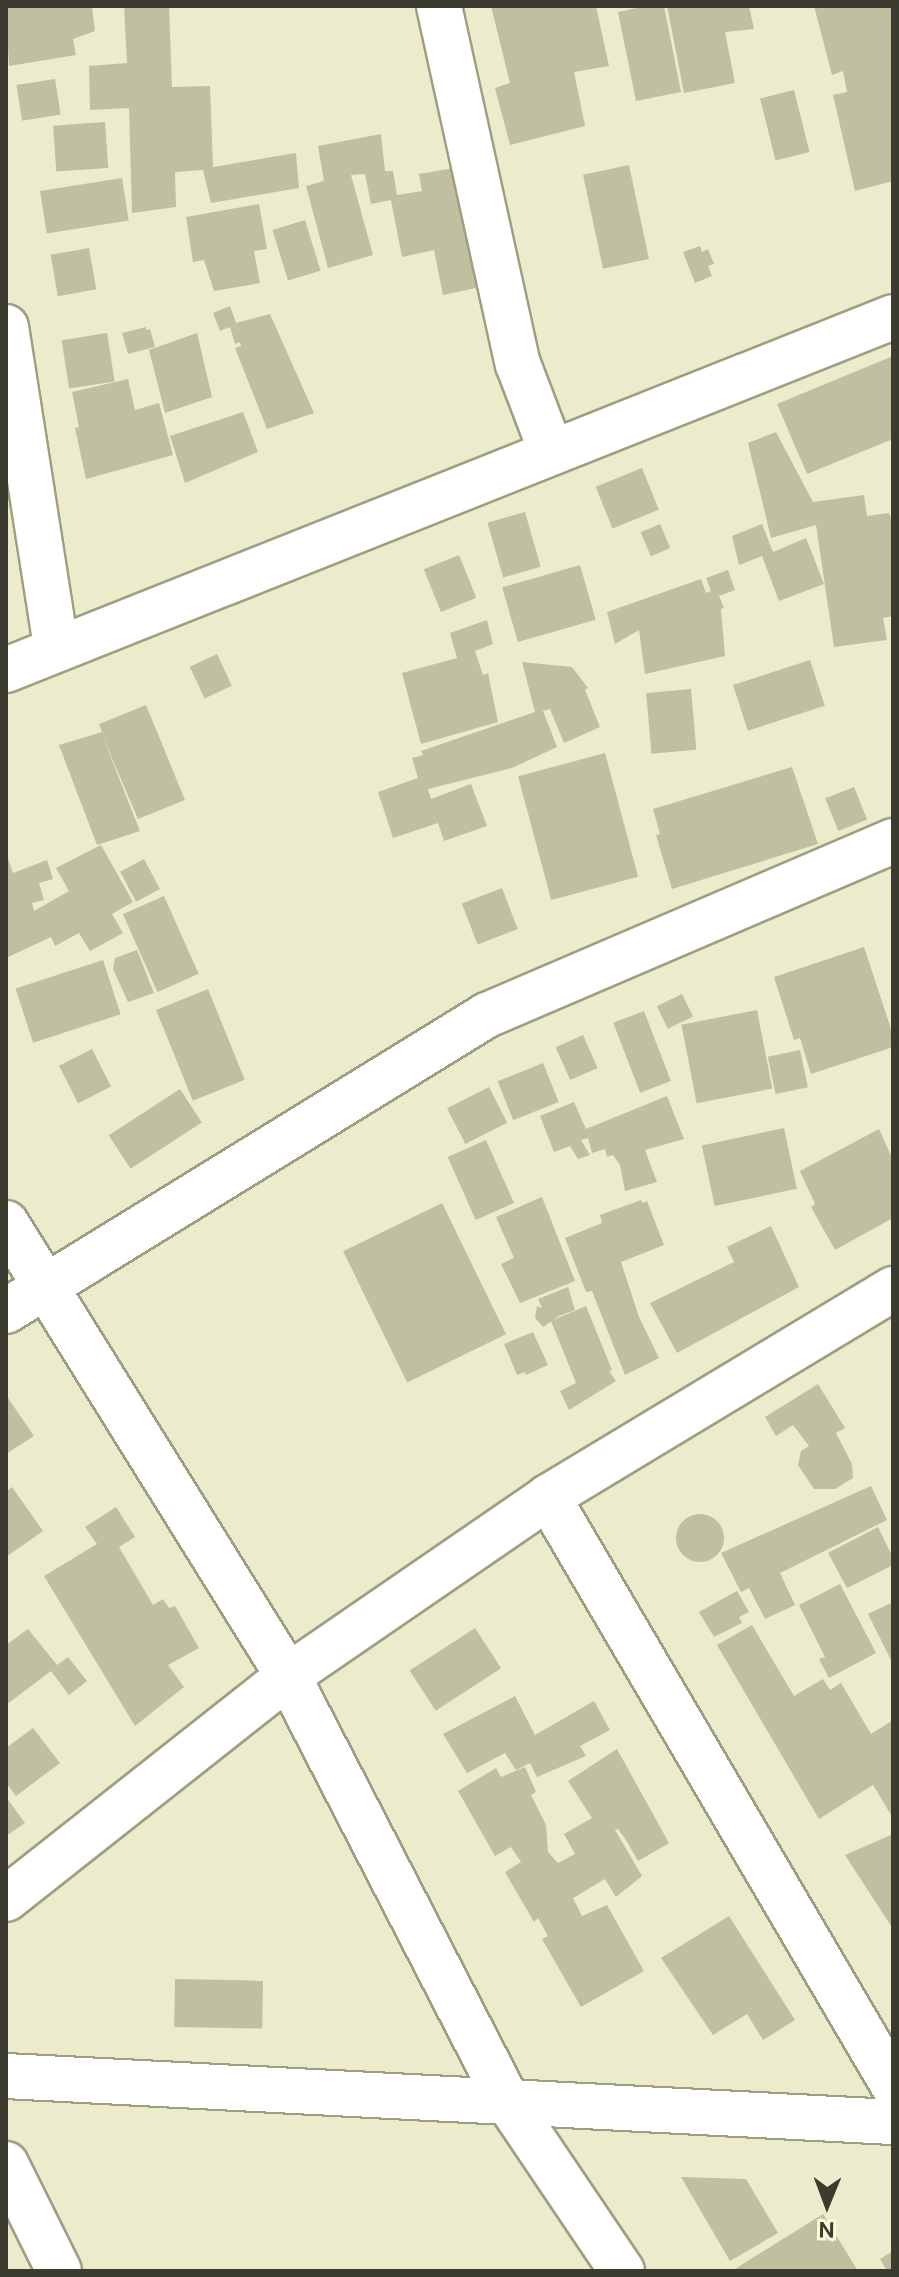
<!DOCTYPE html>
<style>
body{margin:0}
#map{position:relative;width:899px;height:2277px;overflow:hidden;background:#ececcc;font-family:"DM Sans",sans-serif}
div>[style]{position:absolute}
.building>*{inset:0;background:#c0c0a0;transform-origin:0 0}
.round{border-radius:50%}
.roads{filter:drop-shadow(2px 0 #9f9e80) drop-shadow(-2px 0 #9f9e80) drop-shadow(0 2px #9f9e80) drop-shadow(0 -2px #9f9e80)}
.street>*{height:44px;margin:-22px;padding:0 22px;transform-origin:22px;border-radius:22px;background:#fff}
span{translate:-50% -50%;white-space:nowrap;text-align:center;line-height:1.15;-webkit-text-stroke:6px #fafad9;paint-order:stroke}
.frame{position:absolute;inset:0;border:8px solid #3b3b2f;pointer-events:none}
.north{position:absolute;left:787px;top:2165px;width:80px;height:80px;-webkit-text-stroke:6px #fafad9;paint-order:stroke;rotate:181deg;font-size:22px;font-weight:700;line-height:32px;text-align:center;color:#3b3b2f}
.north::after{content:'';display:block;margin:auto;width:28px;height:36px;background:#3b3b2f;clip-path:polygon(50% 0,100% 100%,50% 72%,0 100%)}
</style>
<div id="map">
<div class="building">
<div style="clip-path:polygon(6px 6px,92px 6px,95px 31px,73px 39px,76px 55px,9px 66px)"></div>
<div style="clip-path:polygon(124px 6px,169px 6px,172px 87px,210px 86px,213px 167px,296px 153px,299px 188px,211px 203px,203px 170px,175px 172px,176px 207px,132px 213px,129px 108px,90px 110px,89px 66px,127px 63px)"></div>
<div style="clip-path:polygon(491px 6px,596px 6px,609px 66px,574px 72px,585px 126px,510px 145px,495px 88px,510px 83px)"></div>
<div style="clip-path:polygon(646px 6px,664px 6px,681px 92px,636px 101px,618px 12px)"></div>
<div style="clip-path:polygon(667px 6px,749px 6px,754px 29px,725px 32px,735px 83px,684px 93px)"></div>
<div style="clip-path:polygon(814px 6px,893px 6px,893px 181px,855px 191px,833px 95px,847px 92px,843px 71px,832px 75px)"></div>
<div style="left:55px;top:79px;width:36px;height:39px;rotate:81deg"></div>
<div style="left:794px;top:90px;width:64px;height:35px;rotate:76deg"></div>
<div style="left:105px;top:122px;width:46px;height:52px;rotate:86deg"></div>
<div style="clip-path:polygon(381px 134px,385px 171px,393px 171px,397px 195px,422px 191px,419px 174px,466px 166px,490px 285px,443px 295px,434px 250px,402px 257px,391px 200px,371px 204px,365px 174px,351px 175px,373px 255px,328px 268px,306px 186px,324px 181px,318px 146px)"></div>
<div style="left:629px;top:165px;width:96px;height:47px;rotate:78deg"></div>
<div style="left:122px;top:178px;width:43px;height:83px;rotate:81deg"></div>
<div style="clip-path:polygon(259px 204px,267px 249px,254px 251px,260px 283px,214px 291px,204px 260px,193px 262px,186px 217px)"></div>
<div style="left:305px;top:220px;width:53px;height:34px;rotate:73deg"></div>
<div style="clip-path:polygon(700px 246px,702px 252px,708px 249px,714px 264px,708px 266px,712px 276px,695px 283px,683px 252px)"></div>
<div style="left:89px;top:248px;width:42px;height:39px;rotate:80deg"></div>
<div style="clip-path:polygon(230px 306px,236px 323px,270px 314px,314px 413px,267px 429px,235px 348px,241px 346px,240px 342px,235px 344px,230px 327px,220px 331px,213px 313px)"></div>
<div style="clip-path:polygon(146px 327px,146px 330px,150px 329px,155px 347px,128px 354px,122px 333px)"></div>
<div style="left:107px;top:333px;width:49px;height:46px;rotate:81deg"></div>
<div style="clip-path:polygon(197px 333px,212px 397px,165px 413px,149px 350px)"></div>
<div style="clip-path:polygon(893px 356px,893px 439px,807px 474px,777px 404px)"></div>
<div style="clip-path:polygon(128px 379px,135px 410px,159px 403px,173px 455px,86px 479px,75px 428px,79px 427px,72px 392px)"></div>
<div style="clip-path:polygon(243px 412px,258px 452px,185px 483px,170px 436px)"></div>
<div style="clip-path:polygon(776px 432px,813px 502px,864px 495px,867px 516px,889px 513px,893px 523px,893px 616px,883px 618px,887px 640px,834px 647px,816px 525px,771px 538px,748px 443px)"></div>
<div style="left:642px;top:468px;width:45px;height:50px;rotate:68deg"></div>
<div style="left:525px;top:512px;width:57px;height:39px;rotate:74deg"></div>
<div style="left:660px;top:524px;width:26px;height:21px;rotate:67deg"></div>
<div style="clip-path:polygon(762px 524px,773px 552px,806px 538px,824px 584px,779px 601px,762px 556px,739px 565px,732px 536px)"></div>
<div style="left:459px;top:555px;width:46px;height:38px;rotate:68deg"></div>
<div style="left:580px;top:565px;width:57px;height:81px;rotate:74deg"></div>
<div style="clip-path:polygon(728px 570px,735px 590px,719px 596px,724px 608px,721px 609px,725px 656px,645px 674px,639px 630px,615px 644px,607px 612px,701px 579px,706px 593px,711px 591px,706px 578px)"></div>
<div style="clip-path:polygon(487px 620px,493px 644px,475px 651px,483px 675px,488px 673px,498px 722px,421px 744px,402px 673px,457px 658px,450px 633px)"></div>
<div style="left:217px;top:654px;width:35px;height:30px;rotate:65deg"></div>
<div style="left:810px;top:660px;width:48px;height:81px;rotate:72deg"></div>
<div style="clip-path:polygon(522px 662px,572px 667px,588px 688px,585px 690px,600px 727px,564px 743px,550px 709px,543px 711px,557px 747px,512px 768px,428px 789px,431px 799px,471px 784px,487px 826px,444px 841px,438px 823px,393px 838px,378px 792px,418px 778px,412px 758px,423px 755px,421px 751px,535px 712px)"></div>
<div style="left:691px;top:689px;width:61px;height:45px;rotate:85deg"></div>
<div style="clip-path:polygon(146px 705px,185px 800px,138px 819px,102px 735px,140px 831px,97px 845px,59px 745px,102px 732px,99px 724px)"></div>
<div style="left:605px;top:753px;width:128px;height:90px;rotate:75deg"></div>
<div style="clip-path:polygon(792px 767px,818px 844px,672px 889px,656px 835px,660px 834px,653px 809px)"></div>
<div style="left:854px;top:787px;width:35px;height:31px;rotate:68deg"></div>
<div style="clip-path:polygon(101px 845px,133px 902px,112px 914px,123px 933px,90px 951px,79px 933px,55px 946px,51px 937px,6px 958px,6px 853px,13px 873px,47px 860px,53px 879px,39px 883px,44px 900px,32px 903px,34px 911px,69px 891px,56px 868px)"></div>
<div style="left:144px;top:859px;width:34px;height:27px;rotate:62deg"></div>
<div style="left:502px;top:888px;width:44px;height:43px;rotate:69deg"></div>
<div style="left:164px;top:896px;width:85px;height:45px;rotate:66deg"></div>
<div style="clip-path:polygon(864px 947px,893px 1035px,893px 1047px,811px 1074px,800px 1038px,794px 1040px,774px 977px)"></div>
<div style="clip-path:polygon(137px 950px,154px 993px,128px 1002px,113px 969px,115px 958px)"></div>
<div style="left:103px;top:960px;width:57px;height:92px;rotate:72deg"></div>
<div style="left:208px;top:989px;width:98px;height:56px;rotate:68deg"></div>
<div style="left:682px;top:994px;width:25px;height:28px;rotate:64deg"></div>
<div style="left:757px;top:1010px;width:80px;height:77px;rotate:79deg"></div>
<div style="left:644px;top:1011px;width:75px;height:33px;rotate:69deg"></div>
<div style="left:583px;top:1035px;width:36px;height:30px;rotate:66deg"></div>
<div style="left:92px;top:1049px;width:42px;height:37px;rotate:63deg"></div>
<div style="left:800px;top:1050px;width:38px;height:33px;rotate:78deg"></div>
<div style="left:543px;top:1063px;width:42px;height:49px;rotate:68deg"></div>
<div style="left:489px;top:1087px;width:40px;height:47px;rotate:63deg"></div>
<div style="left:180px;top:1089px;width:40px;height:85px;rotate:57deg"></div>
<div style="clip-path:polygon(667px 1096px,684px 1139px,645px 1150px,657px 1182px,625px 1191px,620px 1165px,613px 1155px,607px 1157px,605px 1149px,592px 1153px,588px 1138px,581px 1140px,590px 1155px,578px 1159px,570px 1146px,554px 1152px,540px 1116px,574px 1102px,586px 1129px)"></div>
<div style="left:784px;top:1128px;width:62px;height:84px;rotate:78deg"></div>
<div style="clip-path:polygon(879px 1129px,893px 1160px,893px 1218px,835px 1250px,811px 1207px,815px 1204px,800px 1171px)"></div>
<div style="left:486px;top:1140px;width:69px;height:42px;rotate:66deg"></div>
<div style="clip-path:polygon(542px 1197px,575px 1281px,520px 1303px,501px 1264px,514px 1258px,496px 1217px)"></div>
<div style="clip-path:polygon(641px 1200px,643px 1203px,647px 1201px,664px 1245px,621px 1262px,639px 1317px,659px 1358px,625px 1375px,592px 1291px,586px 1292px,565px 1238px,602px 1223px,600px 1215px)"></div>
<div style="left:442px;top:1203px;width:146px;height:110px;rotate:64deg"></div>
<div style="clip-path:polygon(771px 1226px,799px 1287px,677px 1353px,650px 1303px,734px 1262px,727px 1247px)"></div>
<div style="clip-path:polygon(568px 1287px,575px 1310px,559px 1316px,543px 1327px,535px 1318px,537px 1306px,542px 1308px,538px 1299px)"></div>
<div style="clip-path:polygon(586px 1306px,612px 1370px,609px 1371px,616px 1381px,569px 1410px,560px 1391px,576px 1383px,551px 1321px)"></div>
<div style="clip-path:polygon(533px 1332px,548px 1365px,526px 1375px,525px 1372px,517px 1375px,504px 1344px)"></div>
<div style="clip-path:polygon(818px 1384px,845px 1428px,836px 1433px,852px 1464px,853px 1478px,835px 1489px,814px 1489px,798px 1465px,801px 1451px,809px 1446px,793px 1425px,776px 1436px,765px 1417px)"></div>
<div style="clip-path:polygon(6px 1395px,34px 1436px,6px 1454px)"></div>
<div style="clip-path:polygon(871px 1486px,887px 1520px,780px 1573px,795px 1605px,765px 1619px,749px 1588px,741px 1592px,721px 1553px)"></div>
<div style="clip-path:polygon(12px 1487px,43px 1531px,6px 1557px,6px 1492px)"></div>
<div style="clip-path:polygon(116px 1507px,135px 1537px,119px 1547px,153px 1605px,163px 1599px,169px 1608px,175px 1606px,199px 1648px,168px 1665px,184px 1687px,135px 1726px,44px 1576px,97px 1544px,85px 1527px)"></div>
<div class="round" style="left:676px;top:1514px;width:48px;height:48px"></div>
<div style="clip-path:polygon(878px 1527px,893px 1558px,893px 1565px,847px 1588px,828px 1553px)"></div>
<div style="clip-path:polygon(840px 1584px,876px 1653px,829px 1678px,819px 1659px,825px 1657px,799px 1605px)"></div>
<div style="clip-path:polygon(737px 1591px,749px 1612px,739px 1617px,742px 1623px,714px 1637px,699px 1612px)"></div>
<div style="clip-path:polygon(893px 1602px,893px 1664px,868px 1614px)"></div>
<div style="clip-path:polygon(752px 1625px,794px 1696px,823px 1679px,830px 1690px,841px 1683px,871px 1734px,893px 1720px,893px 1813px,891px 1815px,873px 1785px,819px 1819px,717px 1645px)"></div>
<div style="left:475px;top:1628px;width:48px;height:78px;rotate:57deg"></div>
<div style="clip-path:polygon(28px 1629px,57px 1665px,68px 1657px,87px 1681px,69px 1695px,51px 1671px,6px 1705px,6px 1645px)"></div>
<div style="clip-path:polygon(515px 1696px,535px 1735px,594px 1701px,610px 1730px,580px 1746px,586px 1756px,537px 1777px,530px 1763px,516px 1770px,505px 1753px,467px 1773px,443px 1734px)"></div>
<div style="clip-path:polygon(33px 1728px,60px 1763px,16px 1796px,6px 1783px,6px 1748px)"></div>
<div style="clip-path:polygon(617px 1749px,669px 1843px,638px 1861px,626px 1840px,618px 1829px,615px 1830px,642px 1876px,616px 1897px,605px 1879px,573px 1898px,582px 1916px,607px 1905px,644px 1971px,581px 2007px,542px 1939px,548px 1936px,538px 1918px,534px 1922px,505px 1872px,521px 1862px,511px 1847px,495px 1856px,458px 1791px,496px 1768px,501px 1777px,525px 1767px,536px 1792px,531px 1795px,546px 1825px,548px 1852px,558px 1863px,575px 1854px,564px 1834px,592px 1818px,568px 1781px)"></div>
<div style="clip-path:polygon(6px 1797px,25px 1823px,6px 1836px)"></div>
<div style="clip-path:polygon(893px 1834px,893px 1929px,845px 1855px)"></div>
<div style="clip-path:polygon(729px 1916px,795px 2020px,763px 2040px,747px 2014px,713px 2035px,661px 1958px)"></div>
<div style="left:175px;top:1979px;width:88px;height:48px;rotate:1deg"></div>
<div style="clip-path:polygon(681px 2177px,746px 2179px,778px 2233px,730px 2261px)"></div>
<div style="clip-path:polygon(823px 2214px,858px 2271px,733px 2271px,738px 2267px)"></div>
<div style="clip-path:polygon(893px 2251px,893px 2271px,887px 2271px,880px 2259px)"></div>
</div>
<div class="roads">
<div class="street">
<div style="left:439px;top:6px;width:367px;rotate:77.6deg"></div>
<div style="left:518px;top:364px;width:93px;rotate:69.2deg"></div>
<div style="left:6px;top:327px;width:325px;rotate:81.1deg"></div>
<div style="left:6px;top:670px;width:955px;rotate:-21.7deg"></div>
<div style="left:6px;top:1223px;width:534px;rotate:58.1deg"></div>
<div style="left:288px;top:1676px;width:479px;rotate:62.7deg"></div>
<div style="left:508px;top:2102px;width:204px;rotate:56deg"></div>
<div style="left:6px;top:1311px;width:565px;rotate:-31.61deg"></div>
<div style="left:487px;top:1015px;width:442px;rotate:-23.2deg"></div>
<div style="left:548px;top:1497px;width:682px;rotate:59.6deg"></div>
<div style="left:6px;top:1899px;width:360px;rotate:-38.3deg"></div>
<div style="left:288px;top:1676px;width:316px;rotate:-34.5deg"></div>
<div style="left:548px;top:1497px;width:403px;rotate:-31.1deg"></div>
<div style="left:6px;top:2076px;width:888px;rotate:2.97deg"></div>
<div style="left:6px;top:2164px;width:119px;rotate:63.6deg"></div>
</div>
</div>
<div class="frame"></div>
<div class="north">N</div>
</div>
